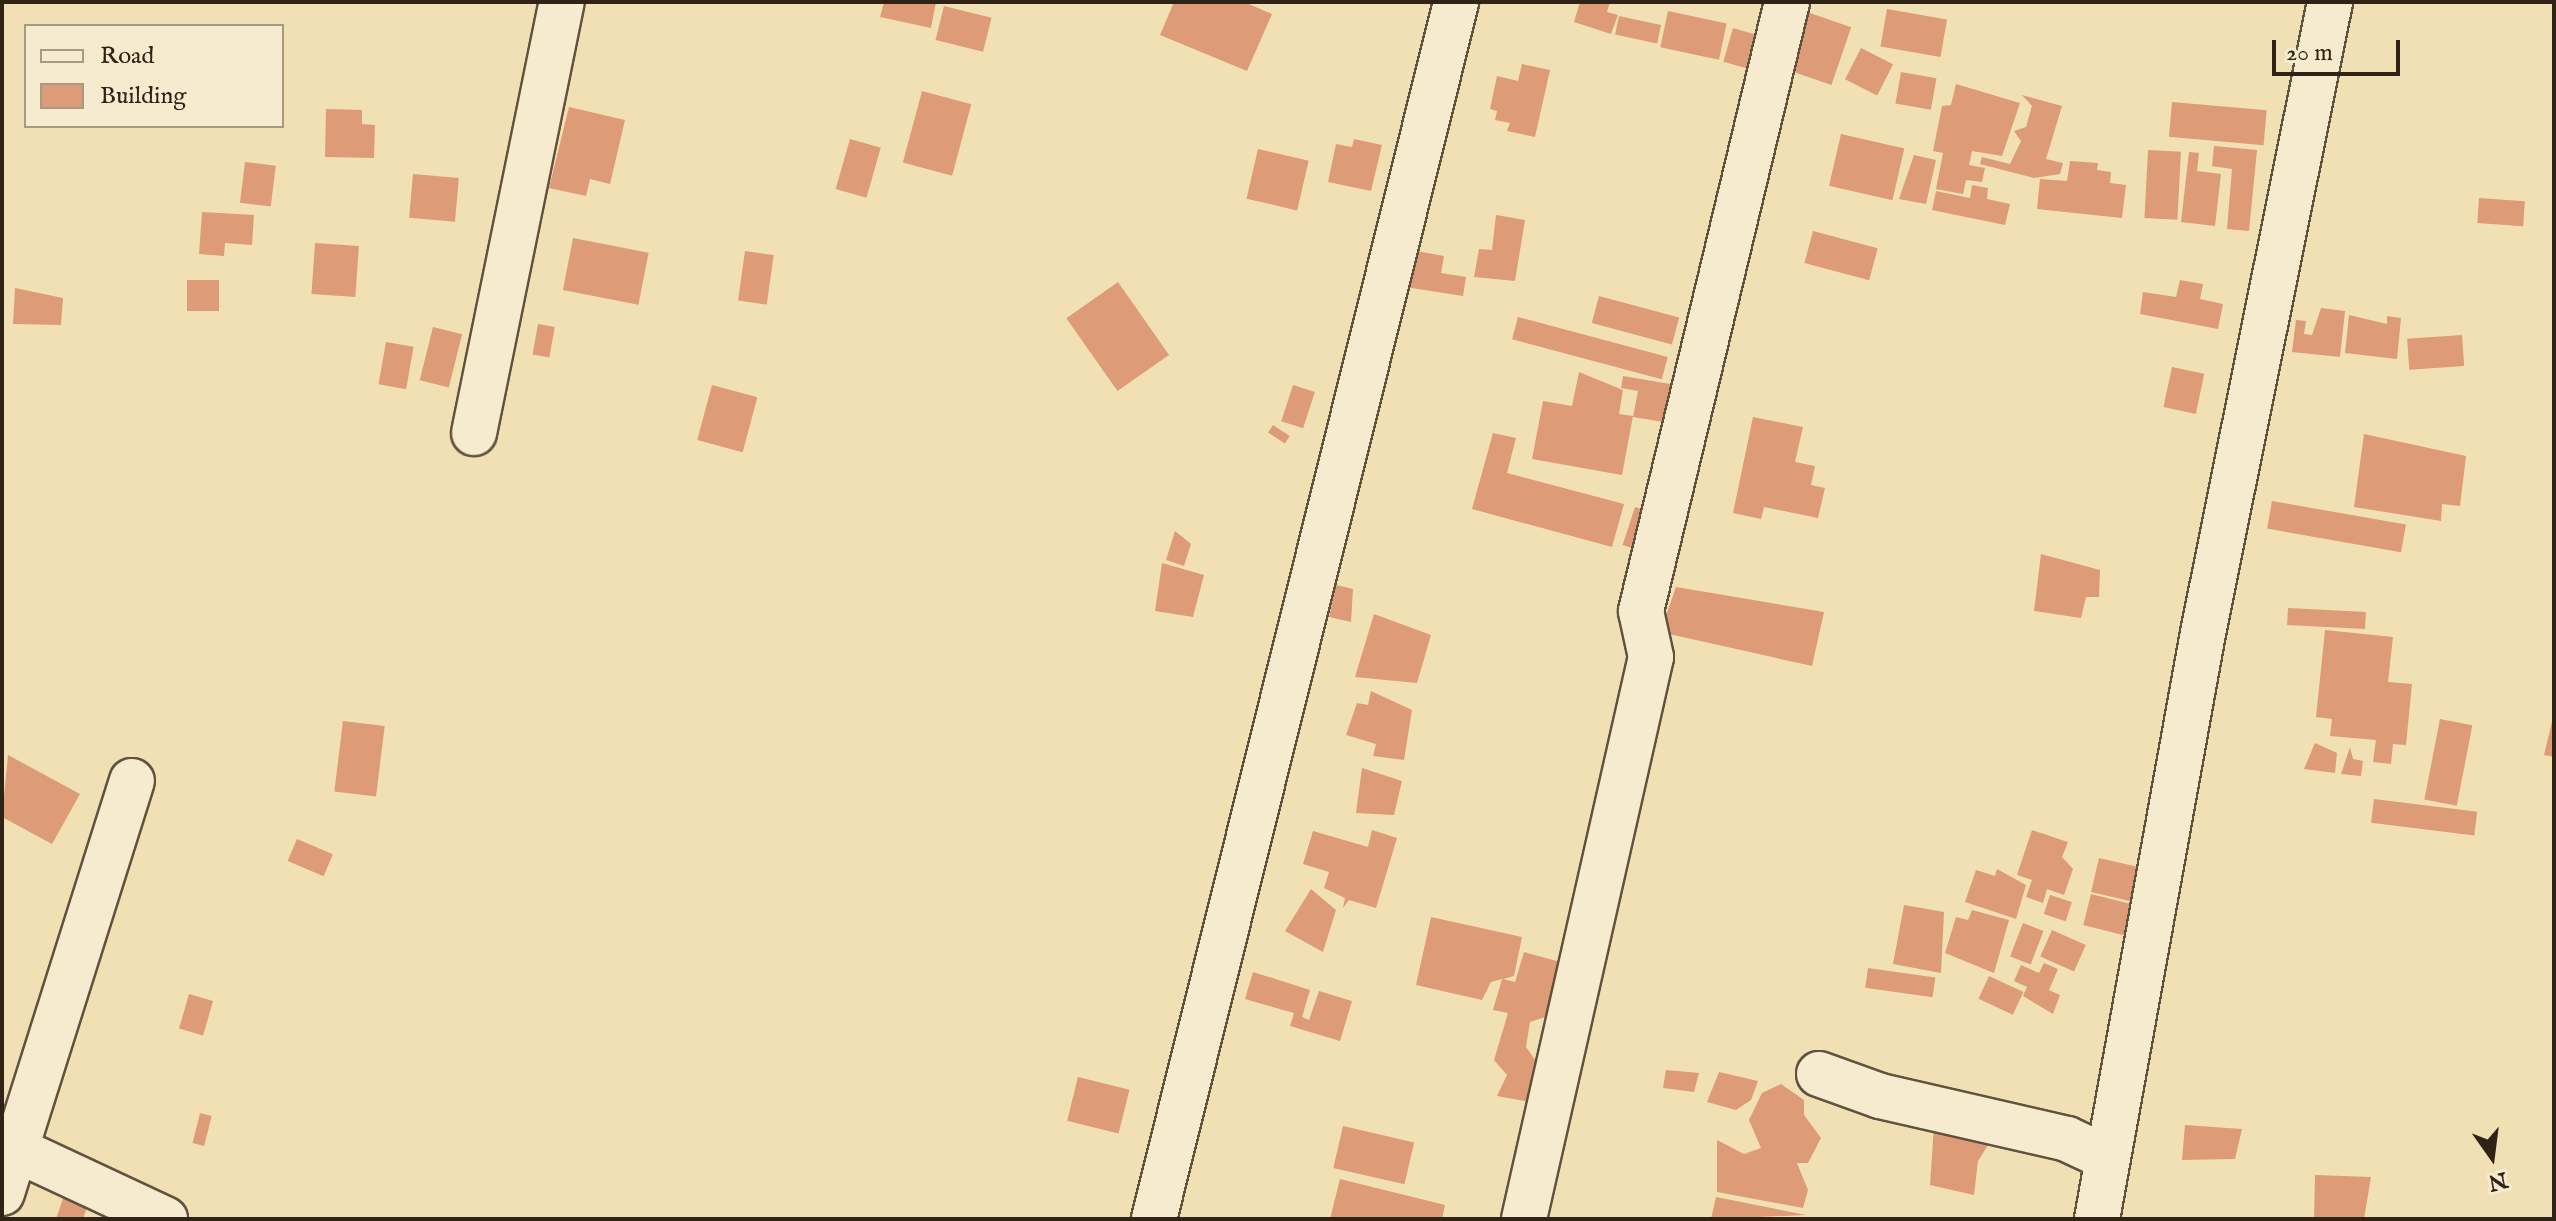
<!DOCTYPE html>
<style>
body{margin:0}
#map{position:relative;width:2556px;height:1221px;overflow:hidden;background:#f2e0b5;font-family:"IM FELL English",serif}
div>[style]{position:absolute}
.building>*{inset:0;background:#dd9b77;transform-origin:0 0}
.roads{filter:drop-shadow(2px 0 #61523e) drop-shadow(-2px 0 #61523e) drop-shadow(0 2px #61523e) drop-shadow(0 -2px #61523e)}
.minor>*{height:44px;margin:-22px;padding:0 22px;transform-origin:22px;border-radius:22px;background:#f7ebcf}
span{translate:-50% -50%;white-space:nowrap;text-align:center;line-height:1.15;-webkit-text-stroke:8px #f7ebcf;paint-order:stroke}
.frame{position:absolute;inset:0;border:4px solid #312216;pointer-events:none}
.legend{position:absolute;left:24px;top:24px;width:260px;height:104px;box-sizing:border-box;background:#f7ebcf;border:2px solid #a89b85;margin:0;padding:10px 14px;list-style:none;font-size:24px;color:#312216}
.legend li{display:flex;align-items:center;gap:16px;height:40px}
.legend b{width:40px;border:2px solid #a89b85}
.north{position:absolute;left:2452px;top:1117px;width:80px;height:80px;-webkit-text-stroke:6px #f7ebcf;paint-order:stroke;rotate:166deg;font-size:22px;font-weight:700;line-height:32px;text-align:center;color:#312216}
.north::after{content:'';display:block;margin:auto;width:28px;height:36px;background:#312216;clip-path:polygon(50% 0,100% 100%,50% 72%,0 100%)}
.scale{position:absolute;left:2272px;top:40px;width:128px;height:36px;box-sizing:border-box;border:4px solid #312216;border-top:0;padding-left:10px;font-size:24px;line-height:28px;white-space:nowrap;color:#312216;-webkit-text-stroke:6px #f7ebcf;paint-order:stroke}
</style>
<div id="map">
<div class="building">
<div style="clip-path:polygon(884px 2px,936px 2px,931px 28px,880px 17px)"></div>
<div style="clip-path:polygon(1174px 2px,1244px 2px,1272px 14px,1247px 71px,1160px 35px)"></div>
<div style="clip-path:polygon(1580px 2px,1610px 2px,1607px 12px,1618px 15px,1611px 34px,1574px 22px)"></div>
<div style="left:944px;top:6px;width:49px;height:35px;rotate:14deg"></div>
<div style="left:1887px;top:9px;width:61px;height:38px;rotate:10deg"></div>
<div style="left:1668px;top:11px;width:60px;height:37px;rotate:12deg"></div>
<div style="left:1804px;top:11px;width:50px;height:61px;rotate:19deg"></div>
<div style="left:1619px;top:16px;width:43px;height:19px;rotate:12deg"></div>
<div style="left:1733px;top:28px;width:26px;height:35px;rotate:16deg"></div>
<div style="left:1861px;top:48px;width:36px;height:35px;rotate:27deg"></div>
<div style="clip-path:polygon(1522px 64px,1550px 70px,1535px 137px,1507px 131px,1510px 123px,1495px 120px,1497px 111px,1490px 109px,1497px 76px,1518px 81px)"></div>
<div style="left:1901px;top:72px;width:36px;height:32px;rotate:10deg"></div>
<div style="clip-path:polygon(1956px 84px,2020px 103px,2002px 156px,1972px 151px,1969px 165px,1985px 168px,1982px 182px,1966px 180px,1963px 194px,1936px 189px,1943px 153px,1933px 151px,1942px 106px,1951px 105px)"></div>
<div style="left:922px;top:91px;width:51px;height:74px;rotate:15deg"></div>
<div style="clip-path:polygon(2022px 95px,2062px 106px,2046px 159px,2063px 163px,2060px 174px,2034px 178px,1980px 164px,1982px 157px,2010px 164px,2021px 141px,2014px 131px,2026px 127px,2032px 106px)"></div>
<div style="left:2172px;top:102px;width:95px;height:35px;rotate:5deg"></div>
<div style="clip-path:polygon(569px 107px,625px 120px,610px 184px,590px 179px,586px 196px,549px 188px)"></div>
<div style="clip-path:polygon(326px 109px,362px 110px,362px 124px,375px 125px,374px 158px,325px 157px)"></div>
<div style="left:1841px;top:134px;width:65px;height:53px;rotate:13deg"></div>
<div style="left:850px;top:139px;width:32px;height:52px;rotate:16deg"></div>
<div style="clip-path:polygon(1354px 139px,1382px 145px,1371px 191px,1328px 182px,1336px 144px,1352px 147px)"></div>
<div style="clip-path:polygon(2214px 146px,2257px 150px,2249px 231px,2227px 229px,2232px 169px,2212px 166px)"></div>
<div style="left:1258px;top:149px;width:52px;height:51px;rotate:13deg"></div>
<div style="left:2148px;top:150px;width:33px;height:68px;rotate:3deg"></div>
<div style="clip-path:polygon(2189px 152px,2199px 153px,2197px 171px,2221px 174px,2215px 226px,2181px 222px)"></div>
<div style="clip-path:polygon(1914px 155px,1936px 160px,1926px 204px,1899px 199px)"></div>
<div style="clip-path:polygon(2070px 161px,2098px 163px,2097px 170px,2111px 172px,2110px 183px,2126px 185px,2122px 218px,2037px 209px,2040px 179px,2067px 181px)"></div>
<div style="left:245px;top:162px;width:31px;height:41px;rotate:7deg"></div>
<div style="left:413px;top:174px;width:46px;height:44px;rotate:5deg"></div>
<div style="clip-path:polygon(1972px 185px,1988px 188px,1987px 199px,2010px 204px,2005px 225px,1932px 210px,1936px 191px,1970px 198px)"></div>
<div style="left:2479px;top:198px;width:46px;height:25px;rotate:4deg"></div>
<div style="clip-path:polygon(202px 212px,254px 215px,252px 245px,225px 243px,224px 256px,199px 254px)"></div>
<div style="clip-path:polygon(1496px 215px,1525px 220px,1515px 281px,1474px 277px,1479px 249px,1492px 250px)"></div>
<div style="left:1813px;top:231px;width:67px;height:33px;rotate:15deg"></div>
<div style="left:573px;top:238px;width:77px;height:53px;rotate:11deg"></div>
<div style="left:315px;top:243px;width:44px;height:51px;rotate:4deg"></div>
<div style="clip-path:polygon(1411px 250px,1444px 256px,1441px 273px,1466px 277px,1463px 296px,1405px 287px)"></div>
<div style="left:745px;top:251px;width:29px;height:50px;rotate:8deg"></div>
<div style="left:187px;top:280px;width:32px;height:31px"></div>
<div style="clip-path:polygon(2180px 280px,2203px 284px,2200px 299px,2223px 304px,2218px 329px,2140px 314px,2143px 292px,2176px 297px)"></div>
<div style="left:1118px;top:282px;width:89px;height:63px;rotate:55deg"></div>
<div style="clip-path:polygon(15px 288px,63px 298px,61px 325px,13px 324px)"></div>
<div style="left:1599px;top:296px;width:83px;height:28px;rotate:15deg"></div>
<div style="clip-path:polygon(2321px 308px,2345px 311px,2340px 357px,2292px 352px,2296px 320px,2306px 321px,2304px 334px,2312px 335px)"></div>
<div style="clip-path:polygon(2349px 315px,2387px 324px,2387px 316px,2401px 318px,2397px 359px,2345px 353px)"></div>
<div style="left:1518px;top:317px;width:155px;height:23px;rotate:15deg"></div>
<div style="left:538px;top:324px;width:17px;height:31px;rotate:10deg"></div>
<div style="left:433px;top:327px;width:30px;height:55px;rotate:14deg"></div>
<div style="left:2462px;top:335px;width:31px;height:55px;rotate:86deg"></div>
<div style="left:386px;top:342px;width:28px;height:43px;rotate:10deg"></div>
<div style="left:2172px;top:367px;width:33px;height:41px;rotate:12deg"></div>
<div style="clip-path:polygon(1579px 372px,1623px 390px,1619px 414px,1633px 416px,1622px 475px,1532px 459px,1543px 401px,1572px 406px)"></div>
<div style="clip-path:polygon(1623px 376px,1676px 385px,1670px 423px,1633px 417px,1638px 391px,1621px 388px)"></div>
<div style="left:712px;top:385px;width:47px;height:57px;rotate:15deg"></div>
<div style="left:1293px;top:385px;width:23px;height:38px;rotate:18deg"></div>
<div style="clip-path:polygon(1753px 417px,1803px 427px,1795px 462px,1815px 466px,1811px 485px,1825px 488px,1818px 518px,1764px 507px,1761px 519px,1733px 513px)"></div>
<div style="left:1273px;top:425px;width:20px;height:9px;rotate:33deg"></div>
<div style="clip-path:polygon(1493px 433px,1516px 438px,1507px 473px,1624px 504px,1612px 547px,1472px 509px)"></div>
<div style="clip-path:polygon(2364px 434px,2466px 456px,2460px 506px,2442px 504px,2441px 521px,2354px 507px)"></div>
<div style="left:2272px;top:501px;width:136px;height:28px;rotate:10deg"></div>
<div style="left:1635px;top:507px;width:19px;height:40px;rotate:18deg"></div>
<div style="clip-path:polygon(1175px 531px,1191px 544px,1184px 566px,1166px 560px)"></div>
<div style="clip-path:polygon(2041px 554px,2100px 570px,2099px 597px,2086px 597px,2081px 618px,2034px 611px)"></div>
<div style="clip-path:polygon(1162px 563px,1204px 575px,1193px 617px,1155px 611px)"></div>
<div style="clip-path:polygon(1336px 585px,1353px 589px,1351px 622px,1329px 617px)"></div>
<div style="clip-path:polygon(1676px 587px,1824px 612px,1812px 666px,1669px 634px,1665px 618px)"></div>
<div style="left:2288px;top:608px;width:78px;height:17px;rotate:3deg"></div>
<div style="clip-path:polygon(1374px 614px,1431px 635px,1417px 683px,1355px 677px)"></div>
<div style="clip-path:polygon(2325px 630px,2393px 637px,2388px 682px,2412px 684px,2406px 745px,2393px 744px,2391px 764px,2373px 762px,2376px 740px,2330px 736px,2332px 719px,2316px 717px)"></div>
<div style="clip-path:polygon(1371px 691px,1412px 710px,1404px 760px,1373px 756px,1376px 744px,1346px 735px,1357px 703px,1368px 705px)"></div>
<div style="clip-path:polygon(2554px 713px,2554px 757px,2544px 755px)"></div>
<div style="left:2440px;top:719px;width:33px;height:82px;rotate:11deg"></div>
<div style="left:343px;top:721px;width:42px;height:71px;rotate:7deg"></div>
<div style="clip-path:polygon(2315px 743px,2337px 753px,2335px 773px,2304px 769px)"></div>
<div style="clip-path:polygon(2350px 747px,2353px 759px,2363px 761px,2361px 776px,2341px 774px)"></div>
<div style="clip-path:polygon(8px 755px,80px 794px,52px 844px,2px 817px)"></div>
<div style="clip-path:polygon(1362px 768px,1402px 781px,1394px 815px,1356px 813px)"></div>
<div style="left:2374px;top:799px;width:104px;height:24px;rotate:7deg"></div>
<div style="clip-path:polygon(1372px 830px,1397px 838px,1376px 908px,1349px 900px,1343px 908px,1345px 898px,1324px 888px,1329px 872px,1303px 864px,1313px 831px,1368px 847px)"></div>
<div style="clip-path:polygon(2032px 830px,2068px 842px,2062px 857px,2073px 869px,2064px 895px,2047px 889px,2043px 903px,2026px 897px,2032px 880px,2017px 875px)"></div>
<div style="left:297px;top:839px;width:39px;height:24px;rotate:23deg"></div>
<div style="left:2099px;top:858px;width:45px;height:35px;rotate:13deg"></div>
<div style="clip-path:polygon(1997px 869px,2026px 885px,2016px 919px,1965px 902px,1976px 870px,1995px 876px)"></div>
<div style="clip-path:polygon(1311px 889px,1336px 910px,1323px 952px,1285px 931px)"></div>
<div style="left:2091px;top:894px;width:45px;height:32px;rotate:14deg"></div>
<div style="left:2050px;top:895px;width:23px;height:20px;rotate:18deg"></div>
<div style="clip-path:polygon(1904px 905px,1944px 912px,1941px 973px,1893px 964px)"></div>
<div style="clip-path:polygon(1972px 910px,2009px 920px,1994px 973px,1945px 953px,1956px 917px,1968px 920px)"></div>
<div style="clip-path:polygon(1431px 917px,1522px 937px,1514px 976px,1503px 979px,1515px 982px,1524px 952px,1560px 962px,1545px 1017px,1530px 1022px,1526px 1047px,1538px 1064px,1530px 1102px,1497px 1096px,1507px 1075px,1494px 1060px,1508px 1013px,1493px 1010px,1502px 979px,1491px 982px,1482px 1000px,1416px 985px)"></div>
<div style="left:2023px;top:923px;width:22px;height:36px;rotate:21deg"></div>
<div style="left:2052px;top:930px;width:37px;height:29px;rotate:24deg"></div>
<div style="clip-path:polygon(2044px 963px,2058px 969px,2049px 990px,2060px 995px,2053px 1014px,2023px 996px,2027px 987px,2014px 981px,2021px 965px,2039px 973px)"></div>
<div style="left:1868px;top:968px;width:68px;height:20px;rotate:8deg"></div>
<div style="clip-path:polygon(1253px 972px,1310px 990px,1302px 1017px,1309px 1020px,1319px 991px,1352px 1001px,1340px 1041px,1290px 1026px,1294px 1013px,1245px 999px)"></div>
<div style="left:1989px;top:976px;width:38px;height:25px;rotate:25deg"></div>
<div style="left:189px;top:994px;width:25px;height:36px;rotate:16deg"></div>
<div style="clip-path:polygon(1666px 1070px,1699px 1073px,1694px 1092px,1663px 1088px)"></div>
<div style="clip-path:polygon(1719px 1072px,1758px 1081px,1751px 1100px,1736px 1110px,1707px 1102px)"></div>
<div style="left:1078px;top:1077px;width:53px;height:45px;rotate:14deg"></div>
<div style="clip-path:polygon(1781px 1084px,1804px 1100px,1804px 1115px,1821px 1138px,1808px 1163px,1797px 1163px,1808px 1190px,1803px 1208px,1717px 1192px,1717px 1140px,1744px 1154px,1761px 1148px,1749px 1120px,1762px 1093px)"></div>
<div style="clip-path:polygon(1935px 1111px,1990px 1142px,1978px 1161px,1974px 1195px,1930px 1185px)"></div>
<div style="left:200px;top:1113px;width:12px;height:31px;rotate:14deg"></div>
<div style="clip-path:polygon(2185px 1125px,2242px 1129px,2235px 1159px,2182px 1160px)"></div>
<div style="left:1343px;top:1126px;width:73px;height:43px;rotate:13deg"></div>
<div style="clip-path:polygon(2315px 1175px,2371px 1177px,2364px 1219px,2314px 1219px)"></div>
<div style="clip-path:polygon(1340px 1179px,1445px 1205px,1442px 1219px,1330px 1219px)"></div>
<div style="clip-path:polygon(67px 1187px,93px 1189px,83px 1219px,56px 1219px)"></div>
<div style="clip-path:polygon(1716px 1197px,1806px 1215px,1711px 1219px)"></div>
</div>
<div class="roads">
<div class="minor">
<div style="left:474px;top:433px;width:440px;rotate:-78.5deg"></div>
<div style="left:1819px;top:1074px;width:65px;rotate:19.8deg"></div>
<div style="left:1880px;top:1096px;width:192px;rotate:12.9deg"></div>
<div style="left:2067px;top:1139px;width:45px;rotate:24.9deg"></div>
<div style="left:2px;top:1143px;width:180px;rotate:25deg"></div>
<div style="left:2px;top:1193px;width:432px;rotate:-72.5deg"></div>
<div style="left:1154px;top:1219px;width:1254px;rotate:-76.06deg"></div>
<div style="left:1524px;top:1219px;width:576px;rotate:-77.27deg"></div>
<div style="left:1651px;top:657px;width:47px;rotate:-102.3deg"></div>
<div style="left:1641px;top:611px;width:626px;rotate:-76.52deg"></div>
<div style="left:2097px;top:1219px;width:596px;rotate:-79.75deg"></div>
<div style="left:2203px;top:633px;width:644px;rotate:-78.62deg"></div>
</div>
</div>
<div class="frame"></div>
<ul class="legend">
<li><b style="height:10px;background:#f7ebcf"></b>Road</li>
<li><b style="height:22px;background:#dd9b77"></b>Building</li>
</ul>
<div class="north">N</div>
<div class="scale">20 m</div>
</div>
